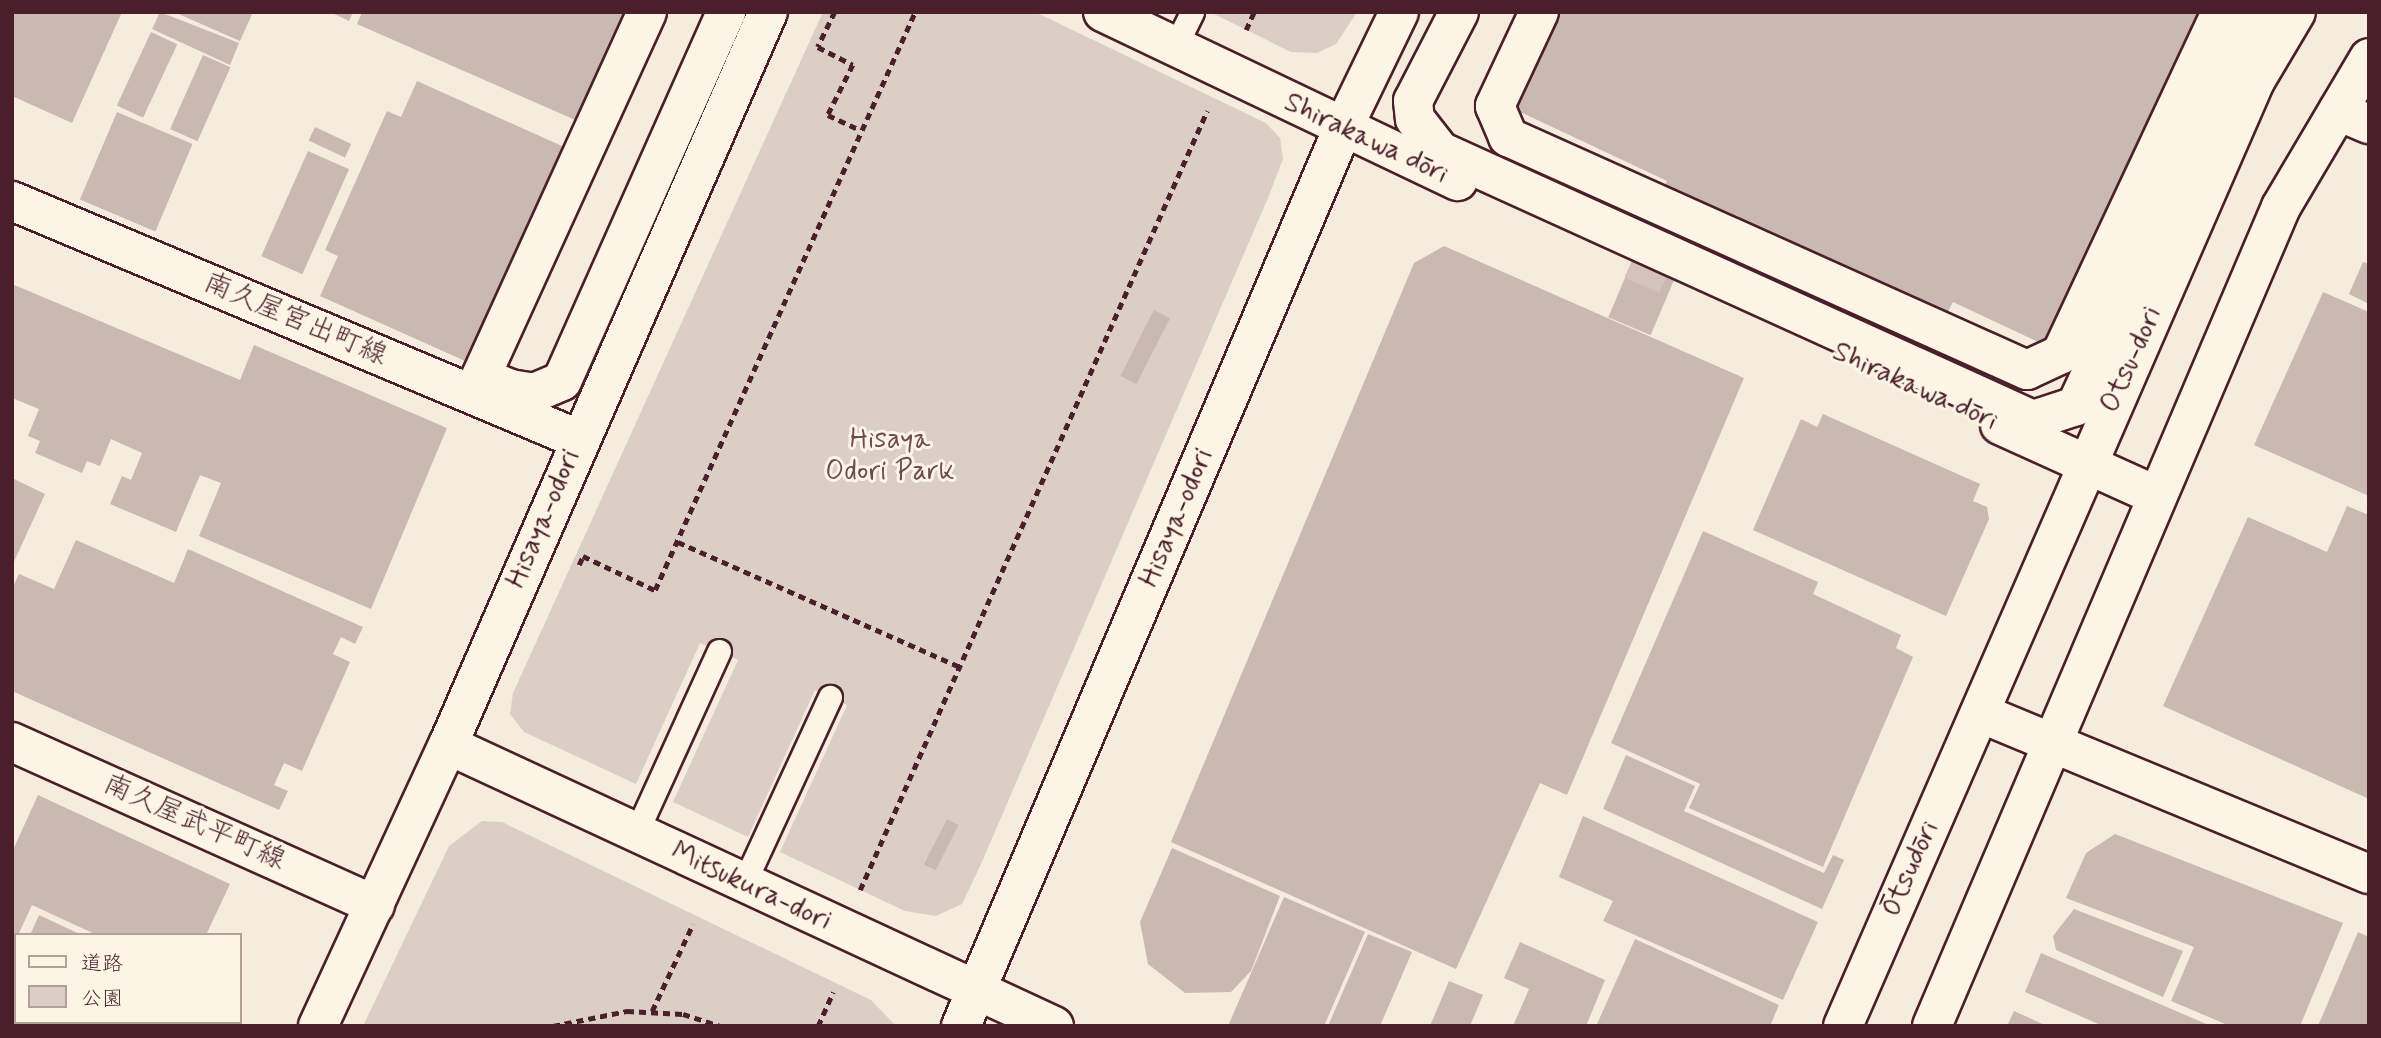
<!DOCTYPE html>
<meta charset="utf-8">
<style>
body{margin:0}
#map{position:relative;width:2381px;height:1038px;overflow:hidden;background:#f5ecde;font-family:Mynerve,"Klee One",sans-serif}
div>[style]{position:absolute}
.green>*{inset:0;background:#dbcec4}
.building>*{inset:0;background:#cab9b1;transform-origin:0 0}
.street-tunnel>*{height:38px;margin-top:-19px;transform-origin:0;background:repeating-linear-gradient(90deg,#d3c3ba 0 38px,transparent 0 57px)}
.path>*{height:4.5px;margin-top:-2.25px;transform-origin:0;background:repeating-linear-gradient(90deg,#4a1f2b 0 7px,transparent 0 12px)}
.roads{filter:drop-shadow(2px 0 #4a1f2b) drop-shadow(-2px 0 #4a1f2b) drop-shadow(0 2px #4a1f2b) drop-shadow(0 -2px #4a1f2b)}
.lane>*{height:23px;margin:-11.5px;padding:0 11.5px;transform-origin:11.5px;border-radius:11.5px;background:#fcf5e5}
.street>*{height:38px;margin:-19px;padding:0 19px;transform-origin:19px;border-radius:19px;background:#fcf5e5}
.secondary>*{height:38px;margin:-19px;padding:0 19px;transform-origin:19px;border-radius:19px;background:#fcf5e5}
span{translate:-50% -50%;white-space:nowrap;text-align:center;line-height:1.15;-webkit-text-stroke:6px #fcf5e5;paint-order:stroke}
.street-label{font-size:28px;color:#4a1f2b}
.park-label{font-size:28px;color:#6e4b51}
.frame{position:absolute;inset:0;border:14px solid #4a1f2b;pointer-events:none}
.legend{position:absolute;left:14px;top:933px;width:228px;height:91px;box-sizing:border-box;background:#fcf5e5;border:2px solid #b59f9b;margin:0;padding:9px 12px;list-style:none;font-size:21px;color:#4a1f2b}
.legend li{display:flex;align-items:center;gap:14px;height:35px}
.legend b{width:35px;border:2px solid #b59f9b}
</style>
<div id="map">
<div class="green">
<div style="clip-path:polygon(823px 12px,1035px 12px,1266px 123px,1280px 138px,1283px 159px,1268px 198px,981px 864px,962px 904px,936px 916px,905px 911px,780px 852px,847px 705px,815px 690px,748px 837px,673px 802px,738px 660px,700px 643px,636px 784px,524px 732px,510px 714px,513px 693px)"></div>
<div style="clip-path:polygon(1357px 12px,1336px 44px,1317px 53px,1291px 52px,1214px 14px)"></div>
<div style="clip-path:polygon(482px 821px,502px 822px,871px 1000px,896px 1026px,363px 1026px,449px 846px)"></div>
</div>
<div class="building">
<div style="clip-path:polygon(12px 12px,122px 12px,72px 123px,12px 96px)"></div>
<div style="clip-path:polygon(160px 12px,239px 43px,230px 65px,152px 29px)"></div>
<div style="clip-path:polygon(174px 12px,253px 12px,240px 41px)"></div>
<div style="clip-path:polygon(330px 12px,353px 12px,349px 21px)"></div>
<div style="clip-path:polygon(362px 12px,639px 12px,589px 126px,357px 24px)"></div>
<div style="clip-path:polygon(1541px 12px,2208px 12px,2051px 348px,1953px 302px,1943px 321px,1663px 189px,1667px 181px,1499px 102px)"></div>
<div style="left:151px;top:32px;width:29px;height:81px;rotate:25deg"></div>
<div style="left:203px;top:55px;width:30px;height:81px;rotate:24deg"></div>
<div style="clip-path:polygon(417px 81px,571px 150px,474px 365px,320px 296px,338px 256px,325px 250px,387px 111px,401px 117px)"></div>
<div style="left:117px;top:112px;width:82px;height:95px;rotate:23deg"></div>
<div style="left:315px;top:127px;width:40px;height:15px;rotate:25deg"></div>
<div style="left:308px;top:151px;width:45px;height:115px;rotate:24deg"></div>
<div style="left:1661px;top:193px;width:46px;height:135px;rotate:23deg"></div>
<div style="clip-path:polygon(1444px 246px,1744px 378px,1567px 795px,1540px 783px,1456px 969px,1171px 842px,1414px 263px)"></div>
<div style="clip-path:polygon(2363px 262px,2369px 264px,2369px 304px,2349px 294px)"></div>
<div style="clip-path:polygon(12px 284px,240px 380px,254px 345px,447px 428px,371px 609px,199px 536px,221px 483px,200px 475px,176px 532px,110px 504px,122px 476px,131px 480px,142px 453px,111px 439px,100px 466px,87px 461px,82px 473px,35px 453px,40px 441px,28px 436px,39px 409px,12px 398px)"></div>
<div style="clip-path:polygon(2323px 292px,2369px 312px,2369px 496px,2254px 445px)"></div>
<div style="left:1154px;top:310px;width:18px;height:74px;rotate:27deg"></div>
<div style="clip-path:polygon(1823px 414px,1980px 484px,1973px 501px,1987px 507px,1989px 519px,1946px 616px,1753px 530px,1801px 419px,1817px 427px)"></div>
<div style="clip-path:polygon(12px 478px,45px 494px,12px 566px)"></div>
<div style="clip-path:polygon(2347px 506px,2369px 515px,2369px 799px,2163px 706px,2248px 517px,2327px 552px)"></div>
<div style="clip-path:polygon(1703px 531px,1818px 582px,1813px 594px,1901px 635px,1896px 648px,1913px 657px,1823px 867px,1689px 808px,1700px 784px,1611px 743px)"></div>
<div style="clip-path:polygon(76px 540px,174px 583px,188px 549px,363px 627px,355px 644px,341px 637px,333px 654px,350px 662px,302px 771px,284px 763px,274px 785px,288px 791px,279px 810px,12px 691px,12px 589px,19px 574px,54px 589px)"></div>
<div style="clip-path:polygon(1626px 755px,1695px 786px,1684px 811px,1824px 873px,1833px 855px,1844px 860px,1822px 909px,1603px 809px)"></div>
<div style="clip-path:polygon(38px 795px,230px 884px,206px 935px,97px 935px,32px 905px,12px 948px,12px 852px)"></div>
<div style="clip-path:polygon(1583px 816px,1818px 922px,1783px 1000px,1603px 921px,1613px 901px,1559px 877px)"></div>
<div style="left:947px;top:819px;width:13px;height:51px;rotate:27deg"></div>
<div style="clip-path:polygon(2115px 834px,2343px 923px,2300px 1026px,2230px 1026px,2171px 1001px,2194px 947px,2066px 898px,2086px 853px)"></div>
<div style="clip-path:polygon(1172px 848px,1280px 896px,1251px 971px,1231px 992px,1185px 993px,1148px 964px,1140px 922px)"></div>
<div style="clip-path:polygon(1284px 897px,1365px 932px,1324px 1026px,1228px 1026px)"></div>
<div style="clip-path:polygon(2074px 909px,2183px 951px,2163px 997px,2056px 950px,2053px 936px)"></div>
<div style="clip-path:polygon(39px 915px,82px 935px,30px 935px)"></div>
<div style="clip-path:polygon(2358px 932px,2369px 937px,2369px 1026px,2318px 1026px)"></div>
<div style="clip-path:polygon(1368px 934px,1412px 952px,1380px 1026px,1328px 1026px)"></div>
<div style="clip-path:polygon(1635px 939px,1779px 1005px,1770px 1026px,1597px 1024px)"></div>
<div style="clip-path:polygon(1520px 942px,1605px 980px,1586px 1026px,1513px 1026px,1529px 989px,1504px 978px)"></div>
<div style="clip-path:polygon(2041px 953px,2211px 1026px,2103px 1026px,2025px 992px)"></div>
<div style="clip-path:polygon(16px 966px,16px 1022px,201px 1022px,12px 1026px)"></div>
<div style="clip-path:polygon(1449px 981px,1483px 995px,1470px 1026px,1430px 1026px)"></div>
<div style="clip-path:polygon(2014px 1011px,2047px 1026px,2007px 1026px)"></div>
</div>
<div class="street-tunnel">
<div style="left:1632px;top:260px;width:45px;rotate:23.7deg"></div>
</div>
<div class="path">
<div style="left:835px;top:12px;width:39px;rotate:116deg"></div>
<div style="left:818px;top:47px;width:39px;rotate:27deg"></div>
<div style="left:853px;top:65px;width:56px;rotate:116.6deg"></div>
<div style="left:828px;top:115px;width:35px;rotate:25deg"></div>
<div style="left:1246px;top:30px;width:20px;rotate:-66deg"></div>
<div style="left:678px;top:542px;width:308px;rotate:23.9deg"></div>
<div style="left:579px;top:565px;width:10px;rotate:-66deg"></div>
<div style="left:583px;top:556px;width:80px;rotate:25.3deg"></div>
<div style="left:655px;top:590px;width:634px;rotate:-65.78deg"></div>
<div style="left:860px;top:890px;width:853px;rotate:-65.99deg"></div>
<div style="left:652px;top:1011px;width:96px;rotate:-64.8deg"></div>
<div style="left:553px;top:1026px;width:76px;rotate:-11.5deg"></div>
<div style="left:627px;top:1011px;width:56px;rotate:3.1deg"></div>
<div style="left:683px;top:1014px;width:38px;rotate:18deg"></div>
<div style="left:818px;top:1026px;width:37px;rotate:-66deg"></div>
</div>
<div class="roads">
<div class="lane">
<div style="left:1175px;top:47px;width:39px;rotate:-64deg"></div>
<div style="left:636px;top:833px;width:200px;rotate:-65.5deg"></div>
<div style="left:744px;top:883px;width:205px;rotate:-65.2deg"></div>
</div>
<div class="street">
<div style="left:647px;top:12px;width:401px;rotate:114.5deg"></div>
<div style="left:481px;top:377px;width:31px;rotate:22deg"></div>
<div style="left:510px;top:389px;width:24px;rotate:9deg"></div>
<div style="left:534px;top:393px;width:30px;rotate:-23deg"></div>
<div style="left:562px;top:381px;width:404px;rotate:-66deg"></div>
<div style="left:1103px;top:12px;width:393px;rotate:25.5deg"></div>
<div style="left:1459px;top:12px;width:100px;rotate:117.3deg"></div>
<div style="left:1413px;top:101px;width:18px;rotate:84deg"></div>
<div style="left:1415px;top:119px;width:41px;rotate:52deg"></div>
<div style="left:1440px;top:151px;width:651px;rotate:24.4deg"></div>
<div style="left:2033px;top:420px;width:45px;rotate:-18deg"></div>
<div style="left:2076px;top:406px;width:434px;rotate:-65.2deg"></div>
<div style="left:1539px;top:12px;width:104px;rotate:115.1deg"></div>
<div style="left:1495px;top:106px;width:34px;rotate:67deg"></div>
<div style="left:1508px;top:137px;width:569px;rotate:24.18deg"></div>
<div style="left:2027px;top:370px;width:38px;rotate:-25deg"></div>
<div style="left:2061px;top:354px;width:378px;rotate:-64.9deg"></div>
<div style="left:2338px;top:111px;width:34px;rotate:23deg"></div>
<div style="left:12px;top:201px;width:614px;rotate:22.81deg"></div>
<div style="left:2000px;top:425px;width:172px;rotate:24.3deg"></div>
<div style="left:1980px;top:713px;width:421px;rotate:22.5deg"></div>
<div style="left:12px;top:742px;width:398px;rotate:24.2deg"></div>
</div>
<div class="secondary">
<div style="left:448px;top:745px;width:668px;rotate:24.88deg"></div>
<div style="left:318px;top:1026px;width:310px;rotate:-65.2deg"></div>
<div style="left:448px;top:745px;width:800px;rotate:-66.42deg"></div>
<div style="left:961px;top:1026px;width:974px;rotate:-66.96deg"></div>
<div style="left:1342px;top:130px;width:131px;rotate:-64.2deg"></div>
<div style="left:1843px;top:1026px;width:1031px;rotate:-66.44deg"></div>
<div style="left:2255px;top:81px;width:80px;rotate:-59.3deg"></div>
<div style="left:1932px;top:1026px;width:890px;rotate:-66.92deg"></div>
<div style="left:2281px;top:207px;width:173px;rotate:-59.4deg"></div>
</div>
</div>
<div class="street-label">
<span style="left:1366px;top:139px;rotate:25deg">Shirakawa dōri</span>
<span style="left:295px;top:320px;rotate:23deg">南久屋宮出町線</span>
<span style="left:2132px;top:360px;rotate:-66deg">Otsu-dori</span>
<span style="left:1915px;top:387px;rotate:24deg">Shirakawa dōri</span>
<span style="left:1177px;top:518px;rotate:-67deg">Hisaya-odori</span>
<span style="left:544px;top:519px;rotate:-67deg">Hisaya-odori</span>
<span style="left:194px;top:823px;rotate:24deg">南久屋武平町線</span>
<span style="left:1911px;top:869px;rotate:-66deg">Ōtsudōri</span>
<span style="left:751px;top:887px;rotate:25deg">Mitsukura-dori</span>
</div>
<div class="park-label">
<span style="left:890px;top:456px">Hisaya<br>Odori Park</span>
</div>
<div class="frame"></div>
<ul class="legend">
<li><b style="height:9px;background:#fcf5e5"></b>道路</li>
<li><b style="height:19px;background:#dbcec4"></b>公園</li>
</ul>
</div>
